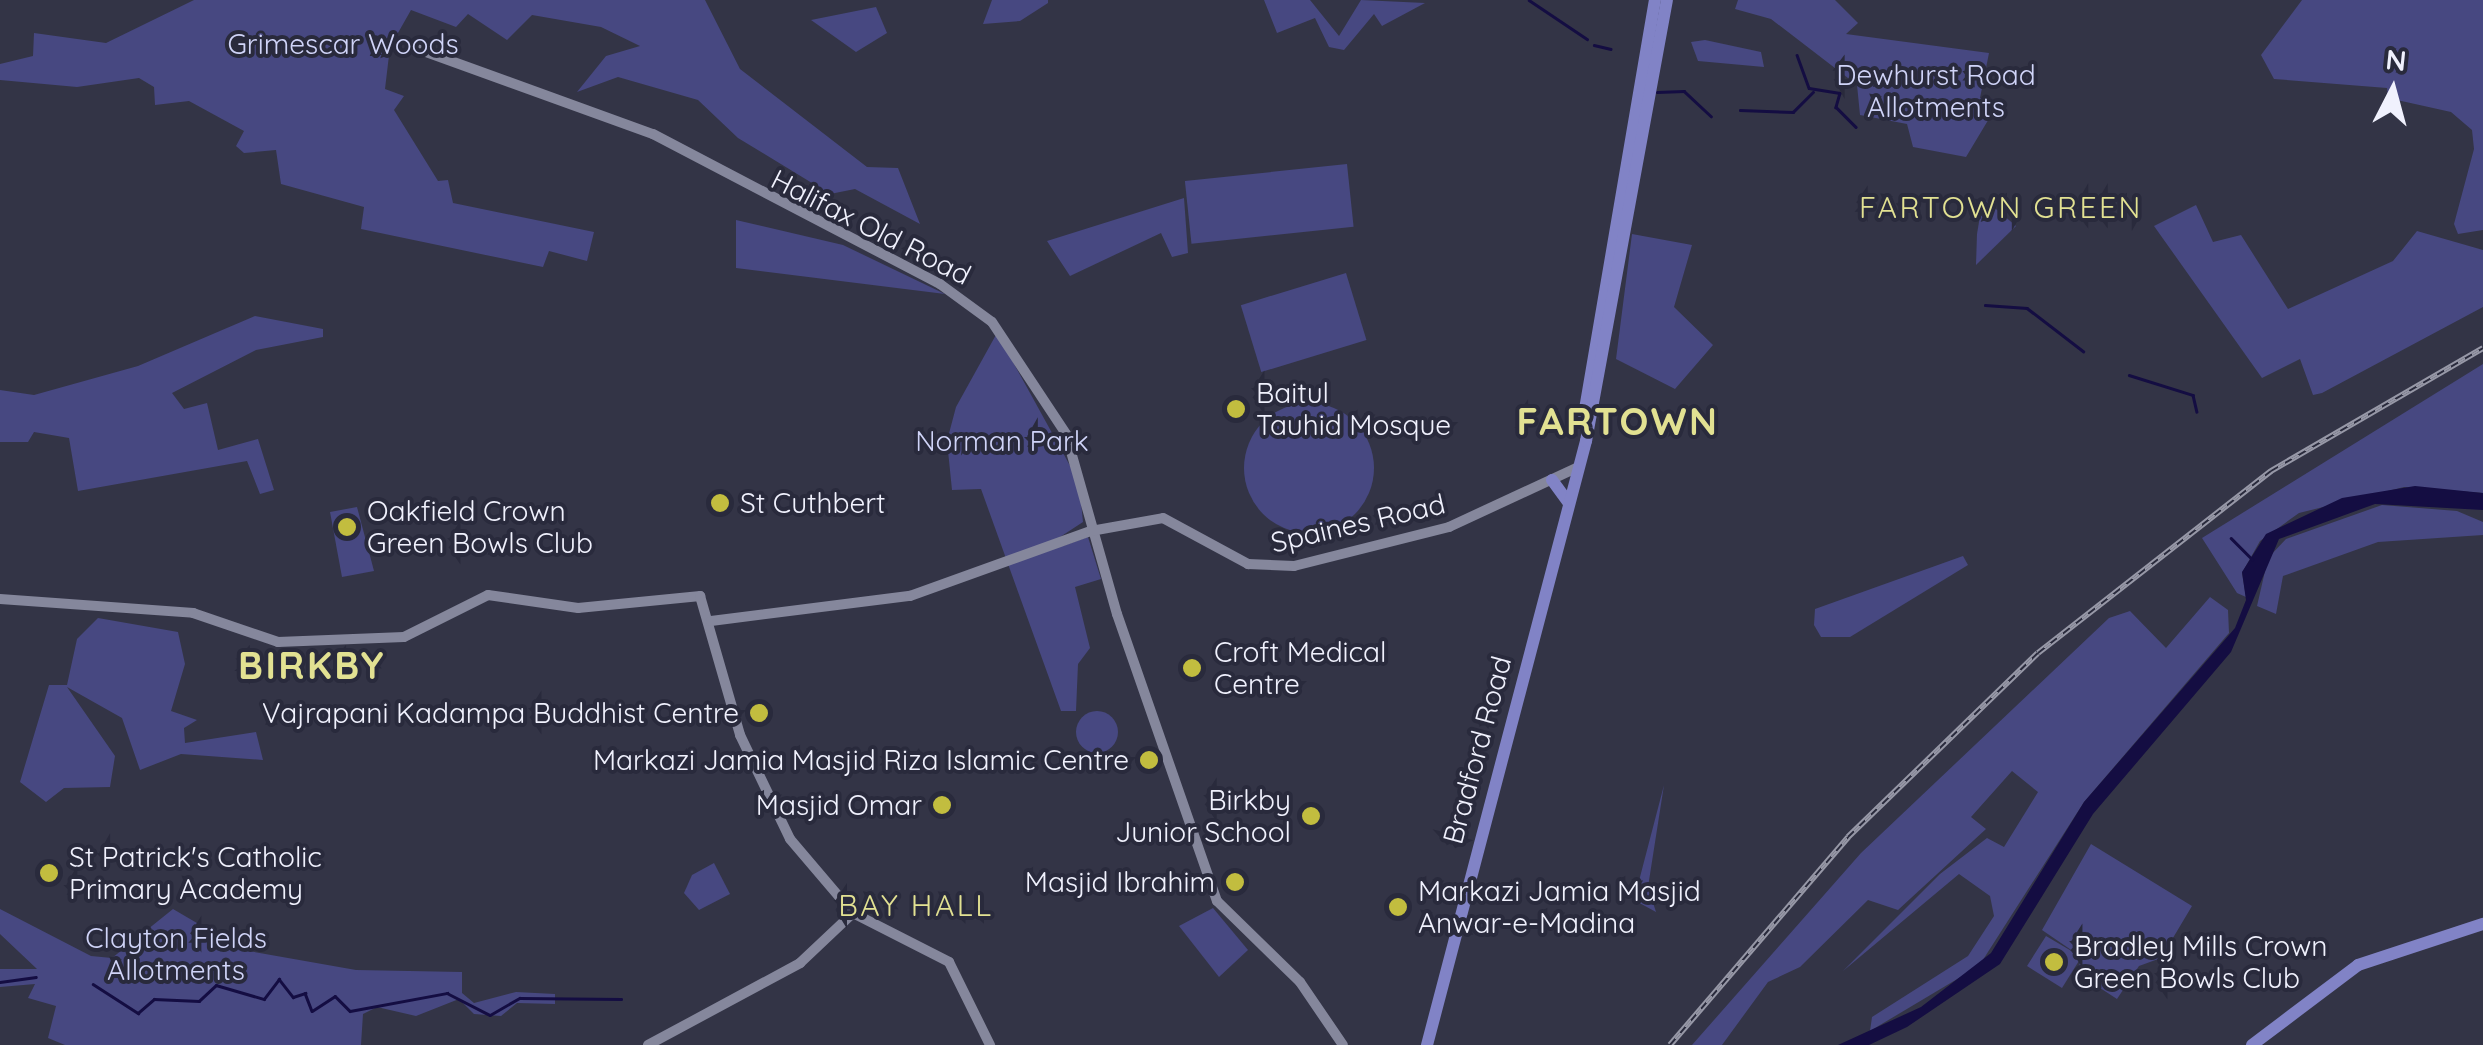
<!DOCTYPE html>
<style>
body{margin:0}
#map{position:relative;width:2483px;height:1045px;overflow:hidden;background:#333446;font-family:Quicksand,sans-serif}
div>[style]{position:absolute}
.green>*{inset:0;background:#474881;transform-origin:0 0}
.round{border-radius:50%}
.water>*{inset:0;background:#140d42}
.stream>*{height:2.5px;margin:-1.25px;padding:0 1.25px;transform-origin:1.25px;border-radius:1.25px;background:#140d42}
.tertiary>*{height:10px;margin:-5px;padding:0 5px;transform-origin:5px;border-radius:5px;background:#85879c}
.primary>*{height:12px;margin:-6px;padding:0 6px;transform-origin:6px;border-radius:6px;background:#8183c6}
.rail>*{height:6px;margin-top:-3px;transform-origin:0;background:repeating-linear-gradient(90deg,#292a3c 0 8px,#9798a7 0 16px);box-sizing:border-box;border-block:2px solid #9798a7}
.dots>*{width:28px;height:28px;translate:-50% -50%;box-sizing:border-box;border:5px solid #292a3c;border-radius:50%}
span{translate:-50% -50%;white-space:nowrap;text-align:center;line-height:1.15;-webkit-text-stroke:8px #292a3c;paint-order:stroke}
.park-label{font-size:28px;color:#d0d4f8}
.street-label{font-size:28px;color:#f0f1fd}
.poi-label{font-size:28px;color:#f0f1fd}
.left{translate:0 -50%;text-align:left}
.right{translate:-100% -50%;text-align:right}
.neighbourhood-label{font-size:30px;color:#e2e192;letter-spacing:2.5px}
.district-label{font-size:38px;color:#e2e192;font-weight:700;letter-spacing:2.5px}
.north{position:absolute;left:2343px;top:40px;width:100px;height:100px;-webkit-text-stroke:8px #292a3c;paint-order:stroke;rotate:6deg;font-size:28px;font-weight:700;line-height:40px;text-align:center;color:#f0f1fd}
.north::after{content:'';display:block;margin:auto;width:35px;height:45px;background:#f0f1fd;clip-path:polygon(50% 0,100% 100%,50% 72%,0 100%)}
</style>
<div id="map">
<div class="green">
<div style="clip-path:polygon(194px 0,705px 0,740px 69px,867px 167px,898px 168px,920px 224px,855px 189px,830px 194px,738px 138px,698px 100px,618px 77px,577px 92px,606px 56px,640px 46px,601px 27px,532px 15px,507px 40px,468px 14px,456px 27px,411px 10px,390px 47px,385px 89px,404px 96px,394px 110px,438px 181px,448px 180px,453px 203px,594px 232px,587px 261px,549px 251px,543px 267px,361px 229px,364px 207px,281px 184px,276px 150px,244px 153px,236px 146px,244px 131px,189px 101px,155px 105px,154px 87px,139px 78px,77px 87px,0 80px,0 64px,33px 56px,34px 33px,106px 43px)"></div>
<div style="clip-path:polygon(992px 0,1048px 0,1048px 3px,1020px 21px,983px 24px)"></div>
<div style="clip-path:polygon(1264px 0,1310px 0,1339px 36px,1361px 0,1425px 3px,1382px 26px,1374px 14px,1344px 50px,1329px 47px,1315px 18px,1277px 33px)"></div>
<div style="clip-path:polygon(1738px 0,1835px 0,1858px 23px,1846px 34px,1989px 53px,1980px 98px,1993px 99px,1993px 112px,1966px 157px,1913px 147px,1907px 124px,1860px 115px,1857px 85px,1771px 19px,1735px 9px)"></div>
<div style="clip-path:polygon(2302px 0,2483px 0,2483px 230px,2458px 234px,2454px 224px,2474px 149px,2472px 130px,2451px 112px,2388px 98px,2387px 88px,2274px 79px,2261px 55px)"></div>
<div style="clip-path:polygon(876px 7px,887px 33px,856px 52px,811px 20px)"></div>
<div style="clip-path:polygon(1705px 40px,1761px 52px,1764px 67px,1698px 61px,1691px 42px)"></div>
<div style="left:1347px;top:164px;width:63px;height:163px;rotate:84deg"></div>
<div style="clip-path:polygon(1184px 198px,1188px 253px,1172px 257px,1161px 233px,1070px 276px,1047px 241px)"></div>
<div style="clip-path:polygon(1983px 198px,2016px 226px,1976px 265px,1977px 234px)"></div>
<div style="clip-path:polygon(2196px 205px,2213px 242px,2241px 235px,2288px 309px,2393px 261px,2417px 231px,2483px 250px,2483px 307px,2322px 393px,2313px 395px,2300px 359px,2262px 378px,2154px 226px)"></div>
<div style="clip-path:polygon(736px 220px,843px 245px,945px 294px,736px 268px)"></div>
<div style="clip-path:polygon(1632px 234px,1692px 245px,1674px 307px,1713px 345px,1675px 389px,1616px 359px)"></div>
<div style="left:1346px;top:273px;width:70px;height:110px;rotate:73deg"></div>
<div style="clip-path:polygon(255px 316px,323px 329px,323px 337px,256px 350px,172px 393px,184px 409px,207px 403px,218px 450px,258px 439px,274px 490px,260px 494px,247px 461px,78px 491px,69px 438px,34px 432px,28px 442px,0 442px,0 390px,34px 395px,138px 366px)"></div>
<div style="clip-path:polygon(997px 333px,1079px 482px,1083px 522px,1060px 537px,1063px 546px,1088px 537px,1101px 579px,1075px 587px,1090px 648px,1078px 664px,1076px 711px,1061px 711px,981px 489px,952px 490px,947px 441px,956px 407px)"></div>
<div style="clip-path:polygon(2483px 364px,2483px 493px,2404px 487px,2299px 513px,2260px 541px,2242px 573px,2246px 597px,2237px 593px,2202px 538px)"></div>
<div class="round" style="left:1244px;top:403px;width:130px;height:130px"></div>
<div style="clip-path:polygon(2382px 505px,2457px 511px,2483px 522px,2483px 535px,2378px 542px,2283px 576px,2276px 614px,2257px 606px,2268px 558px,2286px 539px)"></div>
<div style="clip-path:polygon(357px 507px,374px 571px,342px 577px,330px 512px)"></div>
<div style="clip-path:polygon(1963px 556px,1968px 565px,1850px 637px,1821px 637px,1814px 625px,1815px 609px)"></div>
<div style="clip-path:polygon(2210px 597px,2228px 610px,2229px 633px,2084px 802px,1979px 966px,1870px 1031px,1872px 1017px,1968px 956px,1994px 916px,1990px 896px,1959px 874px,1843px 971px,1940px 874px,1987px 838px,2004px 847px,2038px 792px,2012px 771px,1971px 817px,1986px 829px,1898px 910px,1868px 900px,1800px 967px,1768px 982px,1722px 1045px,1692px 1045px,1861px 853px,2109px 618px,2130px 611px,2166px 648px)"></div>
<div style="clip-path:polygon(98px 618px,178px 632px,185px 664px,171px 711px,197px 720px,184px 728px,185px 743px,256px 732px,263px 760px,181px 754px,140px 770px,122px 718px,67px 687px,115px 756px,110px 787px,64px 788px,46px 802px,20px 782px,49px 685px,67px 685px,77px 639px)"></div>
<div class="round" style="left:1076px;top:711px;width:42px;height:42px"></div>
<div style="clip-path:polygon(1664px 785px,1648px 887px,1656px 912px,1634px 900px)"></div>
<div style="clip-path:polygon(2091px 844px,2192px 906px,2161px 958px,2139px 966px,2117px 999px,2077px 973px,2082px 956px,2062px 988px,2027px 966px,2046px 936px,2080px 956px,2042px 930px)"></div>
<div style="clip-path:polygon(714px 863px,730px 894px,699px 910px,684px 893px,692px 875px)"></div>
<div style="clip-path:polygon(1213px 908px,1248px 950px,1219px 977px,1179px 926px)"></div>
<div style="clip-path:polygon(0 909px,91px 956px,112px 958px,173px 909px,243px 950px,356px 970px,462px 972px,462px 993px,474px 1003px,516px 992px,555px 994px,555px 1004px,517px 1003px,501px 1016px,474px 1014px,459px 999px,416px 1016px,377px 1007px,363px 1014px,361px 1045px,65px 1045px,48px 1038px,56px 1006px,28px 998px,35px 984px,0 987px,0 969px,37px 969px,0 934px)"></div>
</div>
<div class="water">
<div style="clip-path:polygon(2415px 486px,2483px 493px,2483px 510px,2375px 504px,2279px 539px,2231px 652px,2093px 814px,2000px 964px,1907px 1027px,1869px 1045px,1838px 1045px,1921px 1007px,1991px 953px,2084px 802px,2235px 628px,2246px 600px,2242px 572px,2266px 534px,2342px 498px)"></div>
</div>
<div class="stream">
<div style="left:1529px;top:0;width:70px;rotate:33.9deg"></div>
<div style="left:1594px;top:45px;width:17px;rotate:13deg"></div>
<div style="left:1797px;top:55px;width:35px;rotate:70deg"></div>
<div style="left:1809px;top:88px;width:31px;rotate:9deg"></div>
<div style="left:1840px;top:93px;width:15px;rotate:106deg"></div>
<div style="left:1836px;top:107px;width:28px;rotate:45deg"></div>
<div style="left:1657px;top:92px;width:27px;rotate:-2deg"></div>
<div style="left:1684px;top:91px;width:37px;rotate:43deg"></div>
<div style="left:1740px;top:110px;width:53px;rotate:2.2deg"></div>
<div style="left:1793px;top:112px;width:28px;rotate:-45deg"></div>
<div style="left:1985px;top:305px;width:42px;rotate:4.1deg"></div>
<div style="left:2027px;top:308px;width:71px;rotate:37.5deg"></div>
<div style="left:2129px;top:375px;width:67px;rotate:17.4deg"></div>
<div style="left:2193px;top:395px;width:17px;rotate:77deg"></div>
<div style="left:2231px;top:538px;width:30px;rotate:45deg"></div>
<div style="left:0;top:982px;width:36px;rotate:-8deg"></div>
<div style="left:93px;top:984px;width:54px;rotate:32.8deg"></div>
<div style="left:138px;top:1013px;width:21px;rotate:-41deg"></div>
<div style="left:154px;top:999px;width:45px;rotate:2.5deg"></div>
<div style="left:199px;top:1001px;width:23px;rotate:-43deg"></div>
<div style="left:216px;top:985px;width:50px;rotate:16.3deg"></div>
<div style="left:264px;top:999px;width:25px;rotate:-53deg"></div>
<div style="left:279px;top:979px;width:23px;rotate:52deg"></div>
<div style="left:293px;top:997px;width:13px;rotate:-18deg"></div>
<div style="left:305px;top:993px;width:19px;rotate:69deg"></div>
<div style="left:312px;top:1011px;width:27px;rotate:-33deg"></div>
<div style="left:335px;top:996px;width:21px;rotate:45deg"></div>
<div style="left:350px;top:1011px;width:99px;rotate:-10.5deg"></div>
<div style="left:447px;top:993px;width:48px;rotate:27.1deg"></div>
<div style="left:490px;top:1015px;width:34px;rotate:-30deg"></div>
<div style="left:520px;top:998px;width:101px;rotate:0.6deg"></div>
</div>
<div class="tertiary">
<div style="left:415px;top:48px;width:253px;rotate:19.9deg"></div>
<div style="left:653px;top:134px;width:324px;rotate:27.6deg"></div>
<div style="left:940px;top:284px;width:64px;rotate:36.2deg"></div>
<div style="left:992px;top:322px;width:134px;rotate:56.5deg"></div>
<div style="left:1066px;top:434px;width:187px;rotate:74.2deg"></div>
<div style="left:1117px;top:614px;width:304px;rotate:70.8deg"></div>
<div style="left:1217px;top:901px;width:116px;rotate:44.3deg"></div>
<div style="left:1300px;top:982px;width:76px;rotate:55.7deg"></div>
<div style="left:0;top:599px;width:194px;rotate:4.1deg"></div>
<div style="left:193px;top:613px;width:90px;rotate:18.8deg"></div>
<div style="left:278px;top:642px;width:126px;rotate:-2.3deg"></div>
<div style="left:404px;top:637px;width:94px;rotate:-26.6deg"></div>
<div style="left:488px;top:595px;width:91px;rotate:8.2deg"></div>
<div style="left:578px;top:608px;width:123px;rotate:-5.6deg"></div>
<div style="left:700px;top:596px;width:145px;rotate:73.9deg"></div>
<div style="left:740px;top:735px;width:115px;rotate:64.3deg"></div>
<div style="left:790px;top:839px;width:97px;rotate:49.6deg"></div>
<div style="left:853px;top:913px;width:108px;rotate:27deg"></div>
<div style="left:949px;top:962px;width:93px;rotate:63.7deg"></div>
<div style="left:711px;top:621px;width:201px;rotate:-7.2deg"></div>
<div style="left:910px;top:596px;width:192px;rotate:-19.8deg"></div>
<div style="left:1091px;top:531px;width:73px;rotate:-10.2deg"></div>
<div style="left:1163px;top:518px;width:97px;rotate:28.4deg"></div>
<div style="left:1248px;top:564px;width:46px;rotate:2.5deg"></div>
<div style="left:1294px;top:566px;width:160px;rotate:-14.1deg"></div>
<div style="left:1449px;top:527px;width:142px;rotate:-24.9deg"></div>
<div style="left:648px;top:1045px;width:173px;rotate:-28.3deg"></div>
<div style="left:800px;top:963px;width:73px;rotate:-43.3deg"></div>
</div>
<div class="primary">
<div style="left:1584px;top:415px;width:421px;rotate:-80.3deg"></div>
<div style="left:1552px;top:480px;width:27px;rotate:54deg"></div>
<div style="left:1427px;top:1045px;width:625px;rotate:-75.25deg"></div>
<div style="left:1586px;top:441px;width:448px;rotate:-79.6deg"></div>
<div style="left:2252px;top:1045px;width:133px;rotate:-37deg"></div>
<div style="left:2358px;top:965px;width:132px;rotate:-18.2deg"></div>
</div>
<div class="rail">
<div style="left:1670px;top:1045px;width:274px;rotate:-49.4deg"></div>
<div style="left:1848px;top:837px;width:264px;rotate:-44.1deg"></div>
<div style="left:2038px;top:653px;width:296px;rotate:-38deg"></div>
<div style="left:2271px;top:471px;width:245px;rotate:-30.1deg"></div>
</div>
<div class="dots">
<div style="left:1236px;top:409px;background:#c2bd3f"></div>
<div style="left:720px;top:503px;background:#c2bd3f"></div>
<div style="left:347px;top:527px;background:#c2bd3f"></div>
<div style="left:1192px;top:668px;background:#c2bd3f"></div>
<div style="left:759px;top:713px;background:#c2bd3f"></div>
<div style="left:1149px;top:760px;background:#c2bd3f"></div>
<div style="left:942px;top:805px;background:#c2bd3f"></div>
<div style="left:1311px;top:816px;background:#c2bd3f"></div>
<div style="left:49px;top:873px;background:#c2bd3f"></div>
<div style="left:1235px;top:882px;background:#c2bd3f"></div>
<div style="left:1398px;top:907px;background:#c2bd3f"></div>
<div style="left:2054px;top:962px;background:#c2bd3f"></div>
</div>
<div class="park-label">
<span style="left:343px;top:44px">Grimescar Woods</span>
<span style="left:1936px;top:91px">Dewhurst Road<br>Allotments</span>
<span style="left:1002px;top:441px">Norman Park</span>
<span style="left:176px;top:954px">Clayton Fields<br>Allotments</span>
</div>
<div class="street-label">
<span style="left:871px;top:227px;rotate:27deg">Halifax Old Road</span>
<span style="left:1358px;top:523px;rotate:-13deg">Spaines Road</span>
<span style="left:1477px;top:750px;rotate:-75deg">Bradford Road</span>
</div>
<div class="poi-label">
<span class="left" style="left:1256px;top:409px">Baitul<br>Tauhid Mosque</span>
<span class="left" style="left:740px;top:503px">St Cuthbert</span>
<span class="left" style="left:367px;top:527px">Oakfield Crown<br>Green Bowls Club</span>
<span class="left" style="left:1214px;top:668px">Croft Medical<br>Centre</span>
<span class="right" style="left:739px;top:713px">Vajrapani Kadampa Buddhist Centre</span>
<span class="right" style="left:1129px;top:760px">Markazi Jamia Masjid Riza Islamic Centre</span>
<span class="right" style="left:1291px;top:816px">Birkby<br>Junior School</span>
<span class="right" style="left:922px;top:805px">Masjid Omar</span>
<span class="left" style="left:69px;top:873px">St Patrick's Catholic<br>Primary Academy</span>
<span class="right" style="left:1215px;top:882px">Masjid Ibrahim</span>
<span class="left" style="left:1418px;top:907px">Markazi Jamia Masjid<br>Anwar-e-Madina</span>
<span class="left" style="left:2074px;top:962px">Bradley Mills Crown<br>Green Bowls Club</span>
</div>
<div class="neighbourhood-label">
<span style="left:2001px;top:207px">FARTOWN GREEN</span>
<span style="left:916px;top:905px">BAY HALL</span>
</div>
<div class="district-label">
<span style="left:1618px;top:422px">FARTOWN</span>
<span style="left:312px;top:666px">BIRKBY</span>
</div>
<div class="north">N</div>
</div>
